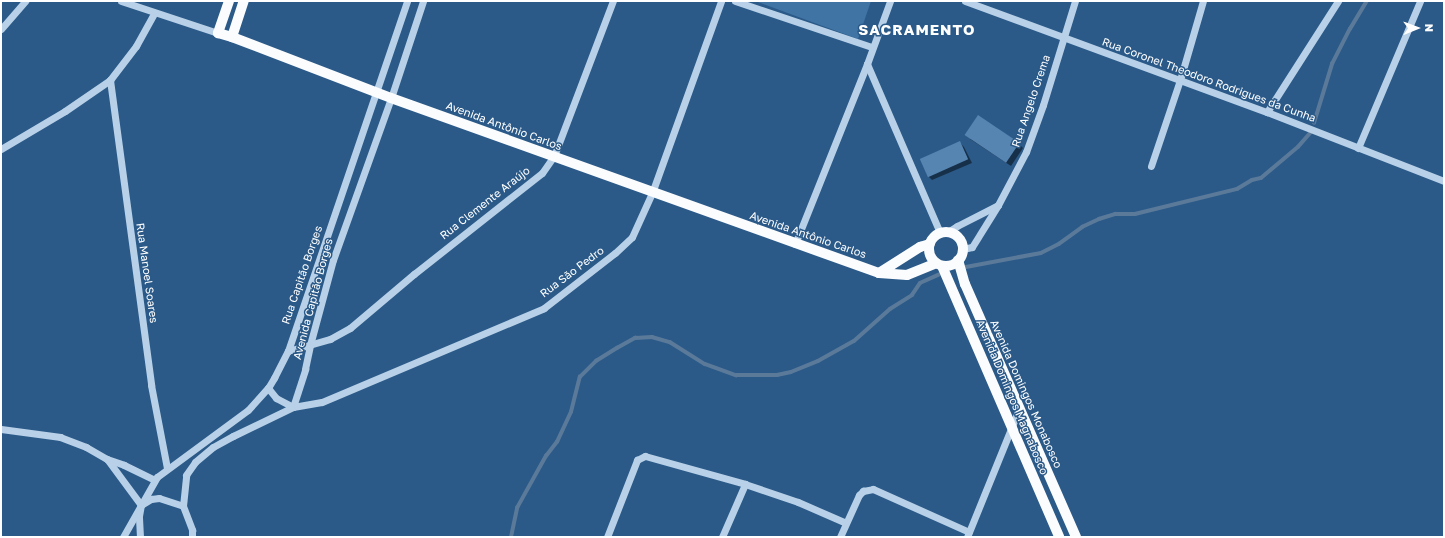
<!DOCTYPE html>
<meta charset="utf-8">
<style>
body{margin:0}
#map{position:relative;width:1445px;height:538px;overflow:hidden;background:#2b5a89;font-family:"Golos Text",sans-serif}
div>[style]{position:absolute}
.green>*{inset:0;background:#4074a5}
.shadow>*{inset:0;background:#0007}
.stream>*{height:3.5px;margin:-1.75px;padding:0 1.75px;transform-origin:1.75px;border-radius:1.75px;background:#5b7a9a}
.building>*{inset:0;background:#5785b2;transform-origin:0 0}
.minor>*{height:7px;margin:-3.5px;padding:0 3.5px;transform-origin:3.5px;border-radius:3.5px;background:#b8d1e8}
.major>*{height:10px;margin:-5px;padding:0 5px;transform-origin:5px;border-radius:5px;background:#fafcfe}
.major>.ring{margin:-5px;padding:0;box-sizing:content-box;background:none;border:10px solid #fafcfe;border-radius:50%}
span{translate:-50% -50%;white-space:nowrap;text-align:center;line-height:1.15;-webkit-text-stroke:3px #2b5a89;paint-order:stroke}
.street-label{font-size:11px;color:#fff}
.district-label{font-size:15px;color:#fff;font-weight:700;letter-spacing:1px}
.frame{position:absolute;inset:0;border:2px solid #fff;pointer-events:none}
.north{position:absolute;left:1397px;top:8px;width:40px;height:40px;-webkit-text-stroke:3px #2b5a89;paint-order:stroke;rotate:89deg;font-size:11px;font-weight:700;line-height:16px;text-align:center;color:#fff}
.north::after{content:'';display:block;margin:auto;width:14px;height:18px;background:#fff;clip-path:polygon(50% 0,100% 100%,50% 72%,0 100%)}
</style>
<div id="map">
<div class="green">
<div style="clip-path:polygon(755px 1px,871px 1px,858px 39px)"></div>
</div>
<div class="shadow">
<div style="clip-path:polygon(970px 139px,1019px 144px,1023px 148px,1011px 166px)"></div>
<div style="clip-path:polygon(960px 143px,964px 147px,972px 163px,932px 180px,928px 176px,921px 160px)"></div>
</div>
<div class="stream">
<div style="left:1314px;top:123px;width:62px;rotate:-73deg"></div>
<div style="left:1332px;top:64px;width:39px;rotate:-63deg"></div>
<div style="left:1350px;top:29px;width:33px;rotate:-59deg"></div>
<div style="left:966px;top:267px;width:76px;rotate:-10.6deg"></div>
<div style="left:1041px;top:253px;width:20px;rotate:-27deg"></div>
<div style="left:1059px;top:244px;width:29px;rotate:-36deg"></div>
<div style="left:1082px;top:227px;width:19px;rotate:-25deg"></div>
<div style="left:1099px;top:219px;width:17px;rotate:-17deg"></div>
<div style="left:1115px;top:214px;width:20px"></div>
<div style="left:1135px;top:214px;width:105px;rotate:-13.8deg"></div>
<div style="left:1237px;top:189px;width:17px;rotate:-31deg"></div>
<div style="left:1252px;top:180px;width:9px;rotate:-13deg"></div>
<div style="left:1261px;top:178px;width:48px;rotate:-40deg"></div>
<div style="left:1298px;top:147px;width:18px;rotate:-49deg"></div>
<div style="left:511px;top:537px;width:30px;rotate:-78deg"></div>
<div style="left:517px;top:508px;width:60px;rotate:-60.9deg"></div>
<div style="left:546px;top:456px;width:18px;rotate:-52deg"></div>
<div style="left:557px;top:442px;width:33px;rotate:-65deg"></div>
<div style="left:571px;top:412px;width:36px;rotate:-76deg"></div>
<div style="left:580px;top:377px;width:23px;rotate:-45deg"></div>
<div style="left:596px;top:361px;width:25px;rotate:-32deg"></div>
<div style="left:617px;top:348px;width:21px;rotate:-29deg"></div>
<div style="left:635px;top:338px;width:17px;rotate:-3deg"></div>
<div style="left:652px;top:337px;width:19px;rotate:16deg"></div>
<div style="left:670px;top:342px;width:41px;rotate:32.2deg"></div>
<div style="left:705px;top:364px;width:33px;rotate:20deg"></div>
<div style="left:736px;top:375px;width:41px"></div>
<div style="left:777px;top:375px;width:14px;rotate:-12deg"></div>
<div style="left:791px;top:372px;width:29px;rotate:-22deg"></div>
<div style="left:818px;top:361px;width:41px;rotate:-29.1deg"></div>
<div style="left:854px;top:341px;width:48px;rotate:-41.6deg"></div>
<div style="left:890px;top:309px;width:26px;rotate:-32deg"></div>
<div style="left:912px;top:295px;width:14px;rotate:-56deg"></div>
<div style="left:920px;top:283px;width:20px;rotate:-24deg"></div>
</div>
<div class="building">
<div style="left:978px;top:115px;width:50px;height:24px;rotate:34deg"></div>
<div style="left:960px;top:141px;width:20px;height:44px;rotate:66deg"></div>
</div>
<div class="minor">
<div style="left:121px;top:1px;width:102px;rotate:18.3deg"></div>
<div style="left:735px;top:1px;width:145px;rotate:18.6deg"></div>
<div style="left:965px;top:1px;width:322px;rotate:20.2deg"></div>
<div style="left:1267px;top:112px;width:190px;rotate:21.3deg"></div>
<div style="left:1px;top:29px;width:37px;rotate:-49deg"></div>
<div style="left:867px;top:64px;width:184px;rotate:66.6deg"></div>
<div style="left:110px;top:80px;width:308px;rotate:82.3deg"></div>
<div style="left:151px;top:385px;width:85px;rotate:79.1deg"></div>
<div style="left:1267px;top:112px;width:132px;rotate:-57.4deg"></div>
<div style="left:1358px;top:148px;width:160px;rotate:-67.1deg"></div>
<div style="left:1px;top:149px;width:74px;rotate:-30.7deg"></div>
<div style="left:65px;top:111px;width:55px;rotate:-34.6deg"></div>
<div style="left:110px;top:80px;width:43px;rotate:-52.6deg"></div>
<div style="left:136px;top:46px;width:38px;rotate:-61deg"></div>
<div style="left:1151px;top:166px;width:91px;rotate:-71.4deg"></div>
<div style="left:1180px;top:80px;width:82px;rotate:-73.8deg"></div>
<div style="left:948px;top:232px;width:11px;rotate:-34deg"></div>
<div style="left:957px;top:226px;width:46px;rotate:-27.1deg"></div>
<div style="left:795px;top:244px;width:194px;rotate:-68.2deg"></div>
<div style="left:867px;top:64px;width:67px;rotate:-69.9deg"></div>
<div style="left:963px;top:249px;width:9px;rotate:-13deg"></div>
<div style="left:972px;top:247px;width:49px;rotate:-58.2deg"></div>
<div style="left:998px;top:205px;width:60px;rotate:-62.2deg"></div>
<div style="left:1026px;top:152px;width:50px;rotate:-70.1deg"></div>
<div style="left:1043px;top:105px;width:109px;rotate:-72.9deg"></div>
<div style="left:288px;top:351px;width:44px;rotate:-15.9deg"></div>
<div style="left:330px;top:339px;width:23px;rotate:-29deg"></div>
<div style="left:350px;top:328px;width:84px;rotate:-40.2deg"></div>
<div style="left:414px;top:274px;width:163px;rotate:-38.3deg"></div>
<div style="left:542px;top:173px;width:21px;rotate:-55deg"></div>
<div style="left:554px;top:156px;width:166px;rotate:-69.2deg"></div>
<div style="left:268px;top:388px;width:13px;rotate:51deg"></div>
<div style="left:276px;top:398px;width:19px;rotate:28deg"></div>
<div style="left:293px;top:407px;width:29px;rotate:-10deg"></div>
<div style="left:322px;top:402px;width:241px;rotate:-22.9deg"></div>
<div style="left:544px;top:308px;width:90px;rotate:-37.8deg"></div>
<div style="left:615px;top:253px;width:23px;rotate:-43deg"></div>
<div style="left:632px;top:237px;width:48px;rotate:-65.6deg"></div>
<div style="left:652px;top:193px;width:204px;rotate:-70.2deg"></div>
<div style="left:1px;top:429px;width:60px;rotate:7.7deg"></div>
<div style="left:60px;top:437px;width:28px;rotate:21deg"></div>
<div style="left:86px;top:447px;width:24px;rotate:30deg"></div>
<div style="left:107px;top:459px;width:18px;rotate:19deg"></div>
<div style="left:124px;top:465px;width:34px;rotate:26deg"></div>
<div style="left:107px;top:459px;width:57px;rotate:53.5deg"></div>
<div style="left:183px;top:506px;width:31px;rotate:-84deg"></div>
<div style="left:186px;top:475px;width:16px;rotate:-55deg"></div>
<div style="left:195px;top:462px;width:23px;rotate:-40deg"></div>
<div style="left:213px;top:447px;width:23px;rotate:-29deg"></div>
<div style="left:233px;top:436px;width:67px;rotate:-25.8deg"></div>
<div style="left:293px;top:407px;width:40px;rotate:-72deg"></div>
<div style="left:305px;top:369px;width:25px;rotate:-78deg"></div>
<div style="left:310px;top:345px;width:88px;rotate:-74.9deg"></div>
<div style="left:333px;top:260px;width:172px;rotate:-70.3deg"></div>
<div style="left:391px;top:98px;width:102px;rotate:-71.7deg"></div>
<div style="left:123px;top:537px;width:69px;rotate:-60.5deg"></div>
<div style="left:157px;top:477px;width:113px;rotate:-36.4deg"></div>
<div style="left:248px;top:410px;width:30px;rotate:-48deg"></div>
<div style="left:268px;top:388px;width:12px;rotate:-59deg"></div>
<div style="left:274px;top:378px;width:30px;rotate:-63deg"></div>
<div style="left:288px;top:351px;width:370px;rotate:-71.2deg"></div>
<div style="left:140px;top:537px;width:21px;rotate:-93deg"></div>
<div style="left:139px;top:516px;width:11px;rotate:-80deg"></div>
<div style="left:141px;top:505px;width:12px;rotate:-31deg"></div>
<div style="left:151px;top:499px;width:8px;rotate:-7deg"></div>
<div style="left:159px;top:498px;width:25px;rotate:18deg"></div>
<div style="left:183px;top:506px;width:26px;rotate:69deg"></div>
<div style="left:192px;top:530px;width:7px;rotate:90deg"></div>
<div style="left:607px;top:537px;width:83px;rotate:-68.7deg"></div>
<div style="left:637px;top:460px;width:9px;rotate:-27deg"></div>
<div style="left:645px;top:456px;width:104px;rotate:15.6deg"></div>
<div style="left:745px;top:484px;width:56px;rotate:18.8deg"></div>
<div style="left:798px;top:502px;width:52px;rotate:23.6deg"></div>
<div style="left:722px;top:537px;width:58px;rotate:-66.5deg"></div>
<div style="left:840px;top:537px;width:46px;rotate:-65.7deg"></div>
<div style="left:859px;top:495px;width:6px;rotate:-45deg"></div>
<div style="left:863px;top:491px;width:10px;rotate:-11deg"></div>
<div style="left:873px;top:489px;width:105px;rotate:24.1deg"></div>
<div style="left:967px;top:537px;width:138px;rotate:-67.9deg"></div>
</div>
<div class="major">
<div style="left:229px;top:1px;width:34px;rotate:109deg"></div>
<div style="left:218px;top:33px;width:15px;rotate:16deg"></div>
<div style="left:232px;top:37px;width:170px;rotate:21deg"></div>
<div style="left:391px;top:98px;width:518px;rotate:19.73deg"></div>
<div style="left:879px;top:273px;width:28px;rotate:4deg"></div>
<div style="left:907px;top:275px;width:31px;rotate:-22deg"></div>
<div style="left:232px;top:37px;width:38px;rotate:-72deg"></div>
<div class="ring" style="left:929px;top:232px;width:24px;height:24px"></div>
<div style="left:958px;top:260px;width:25px;rotate:74deg"></div>
<div style="left:965px;top:284px;width:276px;rotate:66.3deg"></div>
<div style="left:942px;top:266px;width:295px;rotate:66.6deg"></div>
<div style="left:879px;top:273px;width:49px;rotate:-32.4deg"></div>
<div style="left:920px;top:247px;width:10px;rotate:-17deg"></div>
</div>
<div class="street-label">
<span style="left:1209px;top:80px;rotate:20deg">Rua Coronel Theodoro Rodrigues da Cunha</span>
<span style="left:1031px;top:101px;rotate:-71deg">Rua Angelo Crema</span>
<span style="left:504px;top:126px;rotate:20deg">Avenida Antônio Carlos</span>
<span style="left:485px;top:203px;rotate:-38deg">Rua Clemente Araújo</span>
<span style="left:808px;top:235px;rotate:19deg">Avenida Antônio Carlos</span>
<span style="left:572px;top:272px;rotate:-37deg">Rua São Pedro</span>
<span style="left:147px;top:273px;rotate:82deg">Rua Manoel Soares</span>
<span style="left:302px;top:275px;rotate:-71deg">Rua Capitão Borges</span>
<span style="left:313px;top:299px;rotate:-75deg">Avenida Capitão Borges</span>
<span style="left:1026px;top:394px;rotate:66deg">Avenida Domingos Monabosco</span>
<span style="left:1012px;top:397px;rotate:67deg">Avenida Domingos Magnabosco</span>
</div>
<div class="district-label">
<span style="left:917px;top:30px">SACRAMENTO</span>
</div>
<div class="frame"></div>
<div class="north">N</div>
</div>
